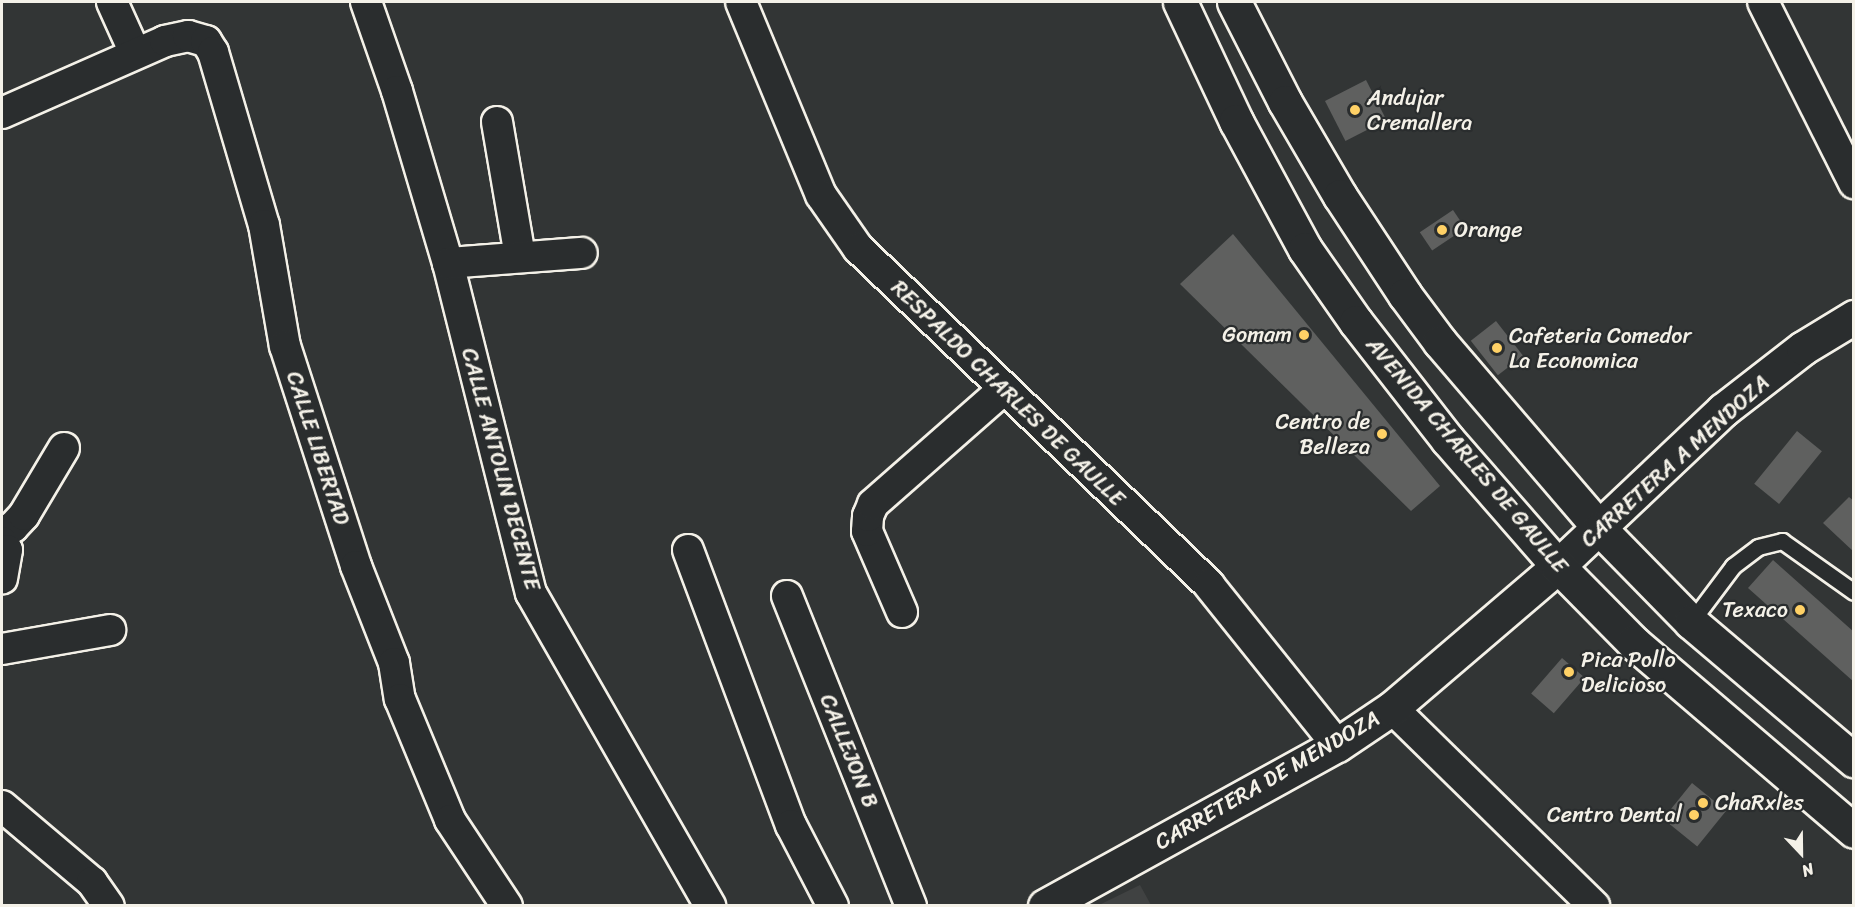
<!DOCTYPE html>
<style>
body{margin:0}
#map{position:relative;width:1855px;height:907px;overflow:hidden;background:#323535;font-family:Sriracha,sans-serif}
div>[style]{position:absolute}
.built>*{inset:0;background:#404242}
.building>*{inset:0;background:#5f605f;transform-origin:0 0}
.roads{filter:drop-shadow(2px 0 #f4f1e8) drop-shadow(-2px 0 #f4f1e8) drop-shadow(0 2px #f4f1e8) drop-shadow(0 -2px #f4f1e8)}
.service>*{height:15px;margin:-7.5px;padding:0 7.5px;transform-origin:7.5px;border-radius:7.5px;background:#2a2d2e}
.minor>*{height:30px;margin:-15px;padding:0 15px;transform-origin:15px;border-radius:15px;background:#2a2d2e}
.tertiary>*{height:33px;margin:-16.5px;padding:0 16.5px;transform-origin:16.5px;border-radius:16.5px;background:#2a2d2e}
.primary>*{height:33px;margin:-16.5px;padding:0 16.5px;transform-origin:16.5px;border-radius:16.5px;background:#2a2d2e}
.dots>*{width:16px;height:16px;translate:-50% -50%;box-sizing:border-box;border:3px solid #2a2d2e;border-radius:50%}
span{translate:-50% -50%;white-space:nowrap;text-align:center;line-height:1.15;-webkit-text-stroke:4.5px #2a2d2e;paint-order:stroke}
.poi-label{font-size:22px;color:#f4f1e8}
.left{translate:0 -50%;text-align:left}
.right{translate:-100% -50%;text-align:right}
.street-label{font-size:22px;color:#f4f1e8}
.frame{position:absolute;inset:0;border:3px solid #f4f1e8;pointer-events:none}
.north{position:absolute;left:1771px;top:823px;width:60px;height:60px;-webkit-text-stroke:4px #2a2d2e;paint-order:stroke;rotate:158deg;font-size:16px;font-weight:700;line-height:24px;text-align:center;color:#f4f1e8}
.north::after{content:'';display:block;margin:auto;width:21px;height:27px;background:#f4f1e8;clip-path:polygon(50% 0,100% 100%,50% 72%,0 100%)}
</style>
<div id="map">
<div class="built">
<div style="clip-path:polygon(1140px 885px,1151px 905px,1099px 905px)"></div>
</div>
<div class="building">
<div style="left:1366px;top:80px;width:45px;height:46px;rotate:63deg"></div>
<div style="left:1453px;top:210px;width:22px;height:40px;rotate:56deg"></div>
<div style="clip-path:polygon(1233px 234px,1440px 486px,1411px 511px,1180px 284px)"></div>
<div style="left:1496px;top:321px;width:44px;height:32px;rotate:52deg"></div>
<div style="left:1797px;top:431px;width:32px;height:68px;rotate:39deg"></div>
<div style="clip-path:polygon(1849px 497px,1854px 501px,1854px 552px,1823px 523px)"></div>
<div style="clip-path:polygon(1773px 560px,1854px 632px,1854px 682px,1748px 588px)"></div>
<div style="left:1562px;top:658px;width:30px;height:47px;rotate:41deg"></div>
<div style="left:1692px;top:783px;width:44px;height:46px;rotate:39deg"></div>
</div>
<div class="roads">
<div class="service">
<div style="left:1691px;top:622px;width:70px;rotate:-53.1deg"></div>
<div style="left:1733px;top:566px;width:31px;rotate:-37deg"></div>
<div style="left:1758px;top:547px;width:25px;rotate:-14deg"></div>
<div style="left:1782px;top:541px;width:88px;rotate:35.3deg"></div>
</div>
<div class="minor">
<div style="left:112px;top:2px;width:56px;rotate:65.7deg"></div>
<div style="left:366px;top:2px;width:94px;rotate:70.8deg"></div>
<div style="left:397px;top:91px;width:179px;rotate:73.5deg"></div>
<div style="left:448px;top:263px;width:340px;rotate:75.9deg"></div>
<div style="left:531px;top:593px;width:361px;rotate:60.2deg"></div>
<div style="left:741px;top:2px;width:209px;rotate:67.5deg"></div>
<div style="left:821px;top:195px;width:65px;rotate:55.1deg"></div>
<div style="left:858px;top:248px;width:487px;rotate:43.8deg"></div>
<div style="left:1209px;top:585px;width:205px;rotate:51.3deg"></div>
<div style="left:1763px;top:2px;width:203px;rotate:63.3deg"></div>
<div style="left:2px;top:113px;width:178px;rotate:-23.8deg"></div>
<div style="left:165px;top:41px;width:24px;rotate:-12deg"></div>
<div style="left:188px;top:36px;width:19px;rotate:16deg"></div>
<div style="left:206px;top:41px;width:13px;rotate:58deg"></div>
<div style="left:213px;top:52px;width:180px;rotate:73.6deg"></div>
<div style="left:264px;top:225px;width:123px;rotate:80.2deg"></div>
<div style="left:285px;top:346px;width:231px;rotate:72.1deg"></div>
<div style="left:356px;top:566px;width:104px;rotate:68.6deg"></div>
<div style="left:394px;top:663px;width:36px;rotate:81deg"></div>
<div style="left:400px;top:699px;width:131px;rotate:67.5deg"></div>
<div style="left:450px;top:820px;width:103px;rotate:56.5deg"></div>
<div style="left:497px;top:122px;width:137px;rotate:80.3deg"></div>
<div style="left:448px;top:263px;width:134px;rotate:-4.3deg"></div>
<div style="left:2px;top:532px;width:12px;rotate:-24deg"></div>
<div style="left:13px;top:527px;width:16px;rotate:-47deg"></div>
<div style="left:24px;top:515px;width:78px;rotate:-59.2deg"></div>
<div style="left:2px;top:542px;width:9px;rotate:58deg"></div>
<div style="left:7px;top:550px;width:29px;rotate:100deg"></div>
<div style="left:688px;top:550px;width:294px;rotate:69.5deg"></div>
<div style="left:791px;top:825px;width:91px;rotate:62.6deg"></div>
<div style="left:787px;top:596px;width:334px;rotate:68.2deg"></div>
<div style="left:902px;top:612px;width:88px;rotate:-113.4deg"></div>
<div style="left:867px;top:531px;width:15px;rotate:-86deg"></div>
<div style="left:868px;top:516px;width:13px;rotate:-67deg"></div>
<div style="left:873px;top:504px;width:174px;rotate:-41.3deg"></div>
<div style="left:2px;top:649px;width:110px;rotate:-10deg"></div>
<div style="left:1392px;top:708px;width:283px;rotate:44.4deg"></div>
<div style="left:2px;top:806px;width:118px;rotate:40.2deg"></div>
<div style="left:92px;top:882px;width:29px;rotate:55deg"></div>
</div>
<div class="tertiary">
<div style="left:1045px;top:906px;width:333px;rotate:-28.9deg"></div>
<div style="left:1337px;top:745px;width:66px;rotate:-33.9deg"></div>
<div style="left:1392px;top:708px;width:218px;rotate:-40.5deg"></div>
<div style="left:1558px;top:566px;width:227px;rotate:-43.4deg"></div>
<div style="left:1723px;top:410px;width:101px;rotate:-37.8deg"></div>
<div style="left:1803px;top:348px;width:60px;rotate:-31.3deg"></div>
</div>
<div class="primary">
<div style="left:1180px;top:2px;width:132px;rotate:64.8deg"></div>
<div style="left:1236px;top:121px;width:145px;rotate:61.7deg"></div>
<div style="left:1305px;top:249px;width:89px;rotate:55.1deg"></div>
<div style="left:1356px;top:322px;width:150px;rotate:52.1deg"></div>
<div style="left:1448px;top:440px;width:167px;rotate:48.9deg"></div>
<div style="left:1558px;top:566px;width:108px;rotate:45.4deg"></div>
<div style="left:1634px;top:643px;width:289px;rotate:40.5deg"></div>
<div style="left:1234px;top:2px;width:112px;rotate:63deg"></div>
<div style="left:1285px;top:102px;width:109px;rotate:59.7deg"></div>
<div style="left:1340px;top:196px;width:118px;rotate:56.7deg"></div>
<div style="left:1405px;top:295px;width:59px;rotate:53.3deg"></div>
<div style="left:1440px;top:342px;width:246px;rotate:49.4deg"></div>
<div style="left:1600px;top:529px;width:130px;rotate:45.6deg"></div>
<div style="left:1691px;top:622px;width:214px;rotate:40.3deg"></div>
</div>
</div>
<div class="dots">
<div style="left:1355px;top:110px;background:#ffd166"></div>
<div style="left:1442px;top:230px;background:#ffd166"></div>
<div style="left:1304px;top:335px;background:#ffd166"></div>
<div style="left:1497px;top:348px;background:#ffd166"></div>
<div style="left:1382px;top:434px;background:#ffd166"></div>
<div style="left:1800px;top:610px;background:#ffd166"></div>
<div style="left:1569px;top:672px;background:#ffd166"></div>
<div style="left:1703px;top:803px;background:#ffd166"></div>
<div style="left:1694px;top:815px;background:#ffd166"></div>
</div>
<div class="poi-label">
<span class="left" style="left:1367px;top:110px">Andujar<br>Cremallera</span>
<span class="left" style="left:1454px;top:230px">Orange</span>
<span class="right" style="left:1292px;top:335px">Gomam</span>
<span class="left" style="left:1509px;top:348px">Cafeteria Comedor<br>La Economica</span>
<span class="right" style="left:1370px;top:434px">Centro de<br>Belleza</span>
<span class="right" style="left:1788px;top:610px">Texaco</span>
<span class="left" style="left:1581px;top:672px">Pica Pollo<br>Delicioso</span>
<span class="left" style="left:1715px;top:803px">ChaRxles</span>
<span class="right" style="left:1682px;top:815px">Centro Dental</span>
</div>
<div class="street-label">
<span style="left:1008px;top:393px;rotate:44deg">RESPALDO CHARLES DE GAULLE</span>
<span style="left:318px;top:448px;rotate:72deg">CALLE LIBERTAD</span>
<span style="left:1467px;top:455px;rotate:50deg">AVENIDA CHARLES DE GAULLE</span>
<span style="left:1675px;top:461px;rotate:-42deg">CARRETERA A MENDOZA</span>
<span style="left:501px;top:469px;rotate:75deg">CALLE ANTOLIN DECENTE</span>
<span style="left:849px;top:751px;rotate:68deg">CALLEJON B</span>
<span style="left:1267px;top:780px;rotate:-30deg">CARRETERA DE MENDOZA</span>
</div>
<div class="frame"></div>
<div class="north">N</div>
</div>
